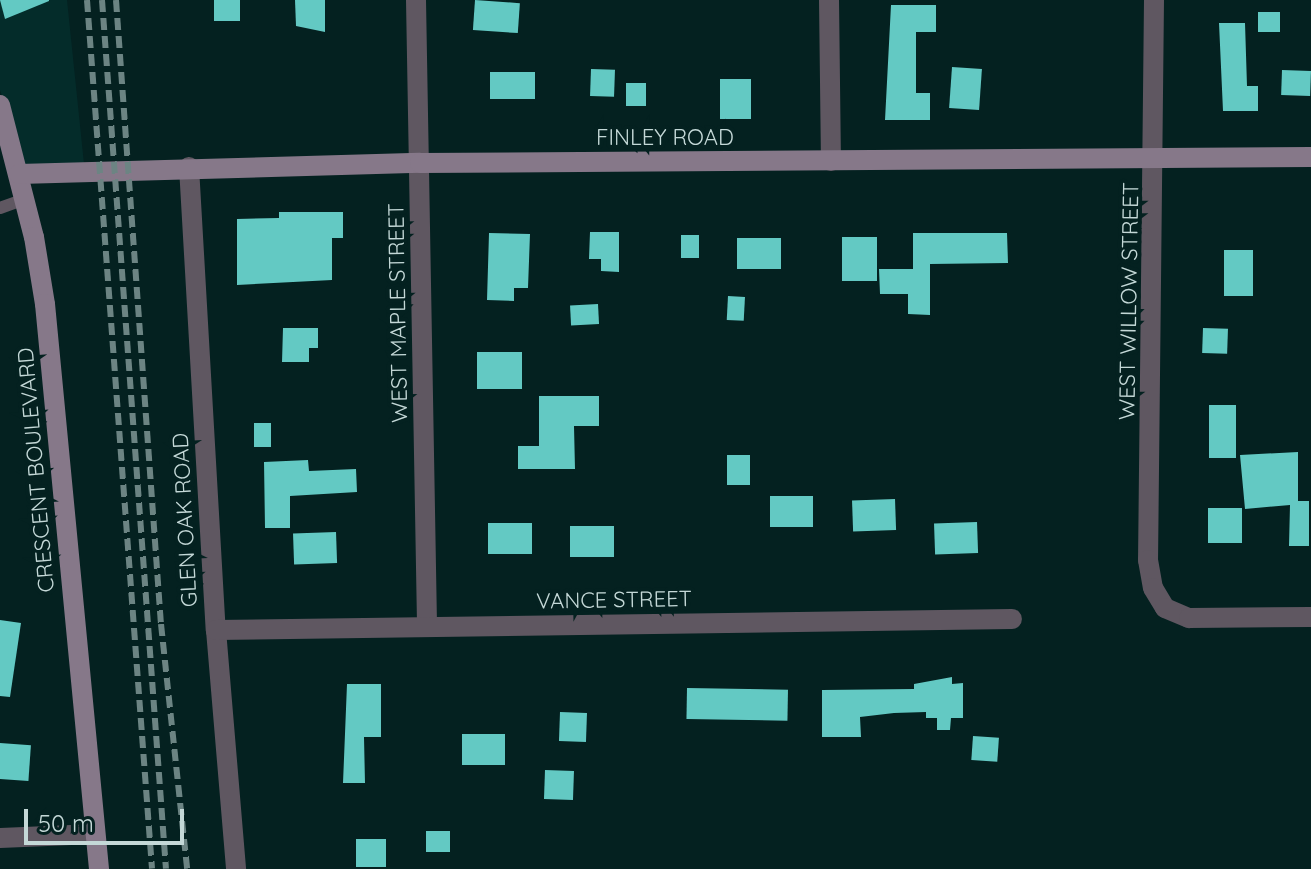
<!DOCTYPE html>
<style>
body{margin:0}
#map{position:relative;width:1311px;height:869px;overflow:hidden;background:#042120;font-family:Quicksand,sans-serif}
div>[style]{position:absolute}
.built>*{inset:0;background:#042c2a}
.building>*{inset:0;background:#63c9c3;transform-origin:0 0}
.lane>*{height:12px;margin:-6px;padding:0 6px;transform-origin:6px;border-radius:6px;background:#5f5761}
.street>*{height:20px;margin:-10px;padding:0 10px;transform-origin:10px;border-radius:10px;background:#5f5761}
.secondary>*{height:20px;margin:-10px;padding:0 10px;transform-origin:10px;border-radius:10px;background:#867889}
.rail>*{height:6px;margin-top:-3px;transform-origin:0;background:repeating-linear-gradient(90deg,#6c8483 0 12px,transparent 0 18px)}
span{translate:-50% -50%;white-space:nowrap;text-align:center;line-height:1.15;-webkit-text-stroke:8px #042120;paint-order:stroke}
.street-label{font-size:22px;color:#c4d8d7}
.scale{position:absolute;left:24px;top:809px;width:160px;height:36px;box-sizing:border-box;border:4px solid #c4d8d7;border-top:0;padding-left:10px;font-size:24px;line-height:28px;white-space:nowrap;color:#c4d8d7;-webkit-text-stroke:6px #042120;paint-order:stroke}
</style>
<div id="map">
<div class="built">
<div style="clip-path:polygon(0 0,67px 0,84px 164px,26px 167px,0 90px)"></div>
</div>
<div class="building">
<div style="clip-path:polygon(0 0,49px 0,49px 1px,5px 19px)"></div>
<div style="left:214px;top:0;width:26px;height:21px"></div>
<div style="clip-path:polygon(295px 0,325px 0,325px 32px,296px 26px)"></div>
<div style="left:475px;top:0;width:45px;height:30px;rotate:4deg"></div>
<div style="clip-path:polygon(891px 5px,936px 5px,936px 32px,916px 32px,916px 93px,930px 93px,930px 120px,885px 120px)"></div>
<div style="left:1258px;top:12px;width:22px;height:20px"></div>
<div style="clip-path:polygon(1219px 23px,1245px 23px,1247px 86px,1258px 86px,1258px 111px,1223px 111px)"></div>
<div style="left:952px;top:67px;width:30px;height:41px;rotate:4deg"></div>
<div style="left:591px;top:69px;width:24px;height:27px;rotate:2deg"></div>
<div style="left:1282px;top:70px;width:29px;height:25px;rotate:2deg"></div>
<div style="left:490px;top:72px;width:45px;height:27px"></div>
<div style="left:720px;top:79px;width:31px;height:40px"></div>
<div style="left:626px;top:83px;width:20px;height:23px"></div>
<div style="clip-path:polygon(279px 212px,343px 212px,343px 238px,332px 238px,332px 280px,237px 285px,237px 219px,279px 218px)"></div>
<div style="clip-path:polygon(590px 232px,619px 232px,619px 272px,601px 271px,601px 259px,589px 259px)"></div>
<div style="clip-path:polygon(489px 233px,530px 234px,528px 288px,514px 288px,514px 301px,487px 300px)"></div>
<div style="clip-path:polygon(913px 233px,1007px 233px,1008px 263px,930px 264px,930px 315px,908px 314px,908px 294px,880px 294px,879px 269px,913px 269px)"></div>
<div style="left:681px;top:235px;width:18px;height:23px"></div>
<div style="left:842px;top:237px;width:35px;height:44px"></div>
<div style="left:737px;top:238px;width:44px;height:31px"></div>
<div style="left:1224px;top:250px;width:29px;height:46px"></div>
<div style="left:728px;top:296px;width:17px;height:24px;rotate:3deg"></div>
<div style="left:598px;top:304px;width:20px;height:28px;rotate:87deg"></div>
<div style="clip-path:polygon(283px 328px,318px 328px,318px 348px,309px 348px,309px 362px,282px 362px)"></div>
<div style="left:1203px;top:328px;width:25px;height:25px;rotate:2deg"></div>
<div style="left:477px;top:352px;width:45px;height:37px"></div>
<div style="clip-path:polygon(539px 396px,599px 396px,599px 426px,574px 426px,575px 469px,518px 469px,518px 446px,539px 446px)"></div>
<div style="left:1209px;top:405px;width:27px;height:53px"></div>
<div style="left:254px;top:423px;width:17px;height:24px"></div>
<div style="clip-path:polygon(1298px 452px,1298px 501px,1309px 501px,1309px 546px,1289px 546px,1290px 505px,1245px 509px,1240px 455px)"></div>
<div style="left:727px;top:455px;width:23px;height:30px"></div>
<div style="clip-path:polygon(308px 460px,309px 471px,356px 469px,357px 492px,290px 496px,290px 528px,265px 528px,264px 462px)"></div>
<div style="left:770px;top:496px;width:43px;height:31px"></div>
<div style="left:895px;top:499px;width:31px;height:43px;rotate:88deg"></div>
<div style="left:1208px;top:508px;width:34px;height:35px"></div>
<div style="left:977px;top:522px;width:31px;height:43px;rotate:88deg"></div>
<div style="left:532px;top:523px;width:31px;height:44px;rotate:90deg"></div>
<div style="left:614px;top:526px;width:31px;height:44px;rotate:90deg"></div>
<div style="left:336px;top:532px;width:31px;height:43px;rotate:88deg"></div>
<div style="clip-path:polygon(0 620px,21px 623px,10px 697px,0 696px)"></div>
<div style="clip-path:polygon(952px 677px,952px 684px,963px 683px,963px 718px,951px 718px,950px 730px,937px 730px,937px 718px,926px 718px,926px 712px,894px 713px,860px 717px,861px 737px,822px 737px,822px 690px,914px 689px,914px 684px)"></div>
<div style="clip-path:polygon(347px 684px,381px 684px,381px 737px,364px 737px,365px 783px,343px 783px)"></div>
<div style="left:687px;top:688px;width:101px;height:31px;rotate:1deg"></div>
<div style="left:560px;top:712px;width:27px;height:29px;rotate:2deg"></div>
<div style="left:462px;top:734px;width:43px;height:31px"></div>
<div style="left:973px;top:736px;width:26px;height:24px;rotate:4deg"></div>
<div style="left:0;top:743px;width:31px;height:36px;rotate:4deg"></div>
<div style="left:545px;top:770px;width:29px;height:29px;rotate:2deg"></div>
<div style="left:426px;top:831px;width:24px;height:21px"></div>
<div style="left:356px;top:839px;width:30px;height:28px"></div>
</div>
<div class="lane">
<div style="left:0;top:208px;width:27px;rotate:-20deg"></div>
</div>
<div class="street">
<div style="left:416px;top:0;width:626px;rotate:88.99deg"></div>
<div style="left:829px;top:0;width:161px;rotate:89.3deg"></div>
<div style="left:1154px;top:0;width:560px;rotate:90.61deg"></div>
<div style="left:1148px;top:560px;width:28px;rotate:80deg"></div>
<div style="left:1153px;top:588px;width:23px;rotate:59deg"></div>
<div style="left:1165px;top:608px;width:26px;rotate:23deg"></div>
<div style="left:1189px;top:618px;width:122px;rotate:-0.5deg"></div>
<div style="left:189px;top:167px;width:464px;rotate:86.7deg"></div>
<div style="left:216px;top:630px;width:240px;rotate:85.2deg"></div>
<div style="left:216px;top:630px;width:796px;rotate:-0.79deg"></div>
<div style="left:0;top:838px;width:95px;rotate:-2.4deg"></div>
</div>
<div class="secondary">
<div style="left:0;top:105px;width:136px;rotate:75.6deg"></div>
<div style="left:34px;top:237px;width:68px;rotate:80.7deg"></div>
<div style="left:45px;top:304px;width:568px;rotate:84.54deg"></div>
<div style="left:19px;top:174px;width:401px;rotate:-1.6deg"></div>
<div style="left:420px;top:163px;width:891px;rotate:-0.39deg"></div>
</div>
<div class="rail">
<div style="left:87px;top:0;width:871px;rotate:85.72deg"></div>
<div style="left:102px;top:0;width:871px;rotate:85.79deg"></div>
<div style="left:116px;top:0;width:626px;rotate:85.88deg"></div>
<div style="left:161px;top:624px;width:246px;rotate:83.9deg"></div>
</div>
<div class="street-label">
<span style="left:665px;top:138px">FINLEY ROAD</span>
<span style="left:1129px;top:301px;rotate:-89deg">WEST WILLOW STREET</span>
<span style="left:398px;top:313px;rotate:-91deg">WEST MAPLE STREET</span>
<span style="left:36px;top:470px;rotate:-95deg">CRESCENT BOULEVARD</span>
<span style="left:185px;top:520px;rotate:-93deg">GLEN OAK ROAD</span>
<span style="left:614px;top:600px;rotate:-1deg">VANCE STREET</span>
</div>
<div class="scale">50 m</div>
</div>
